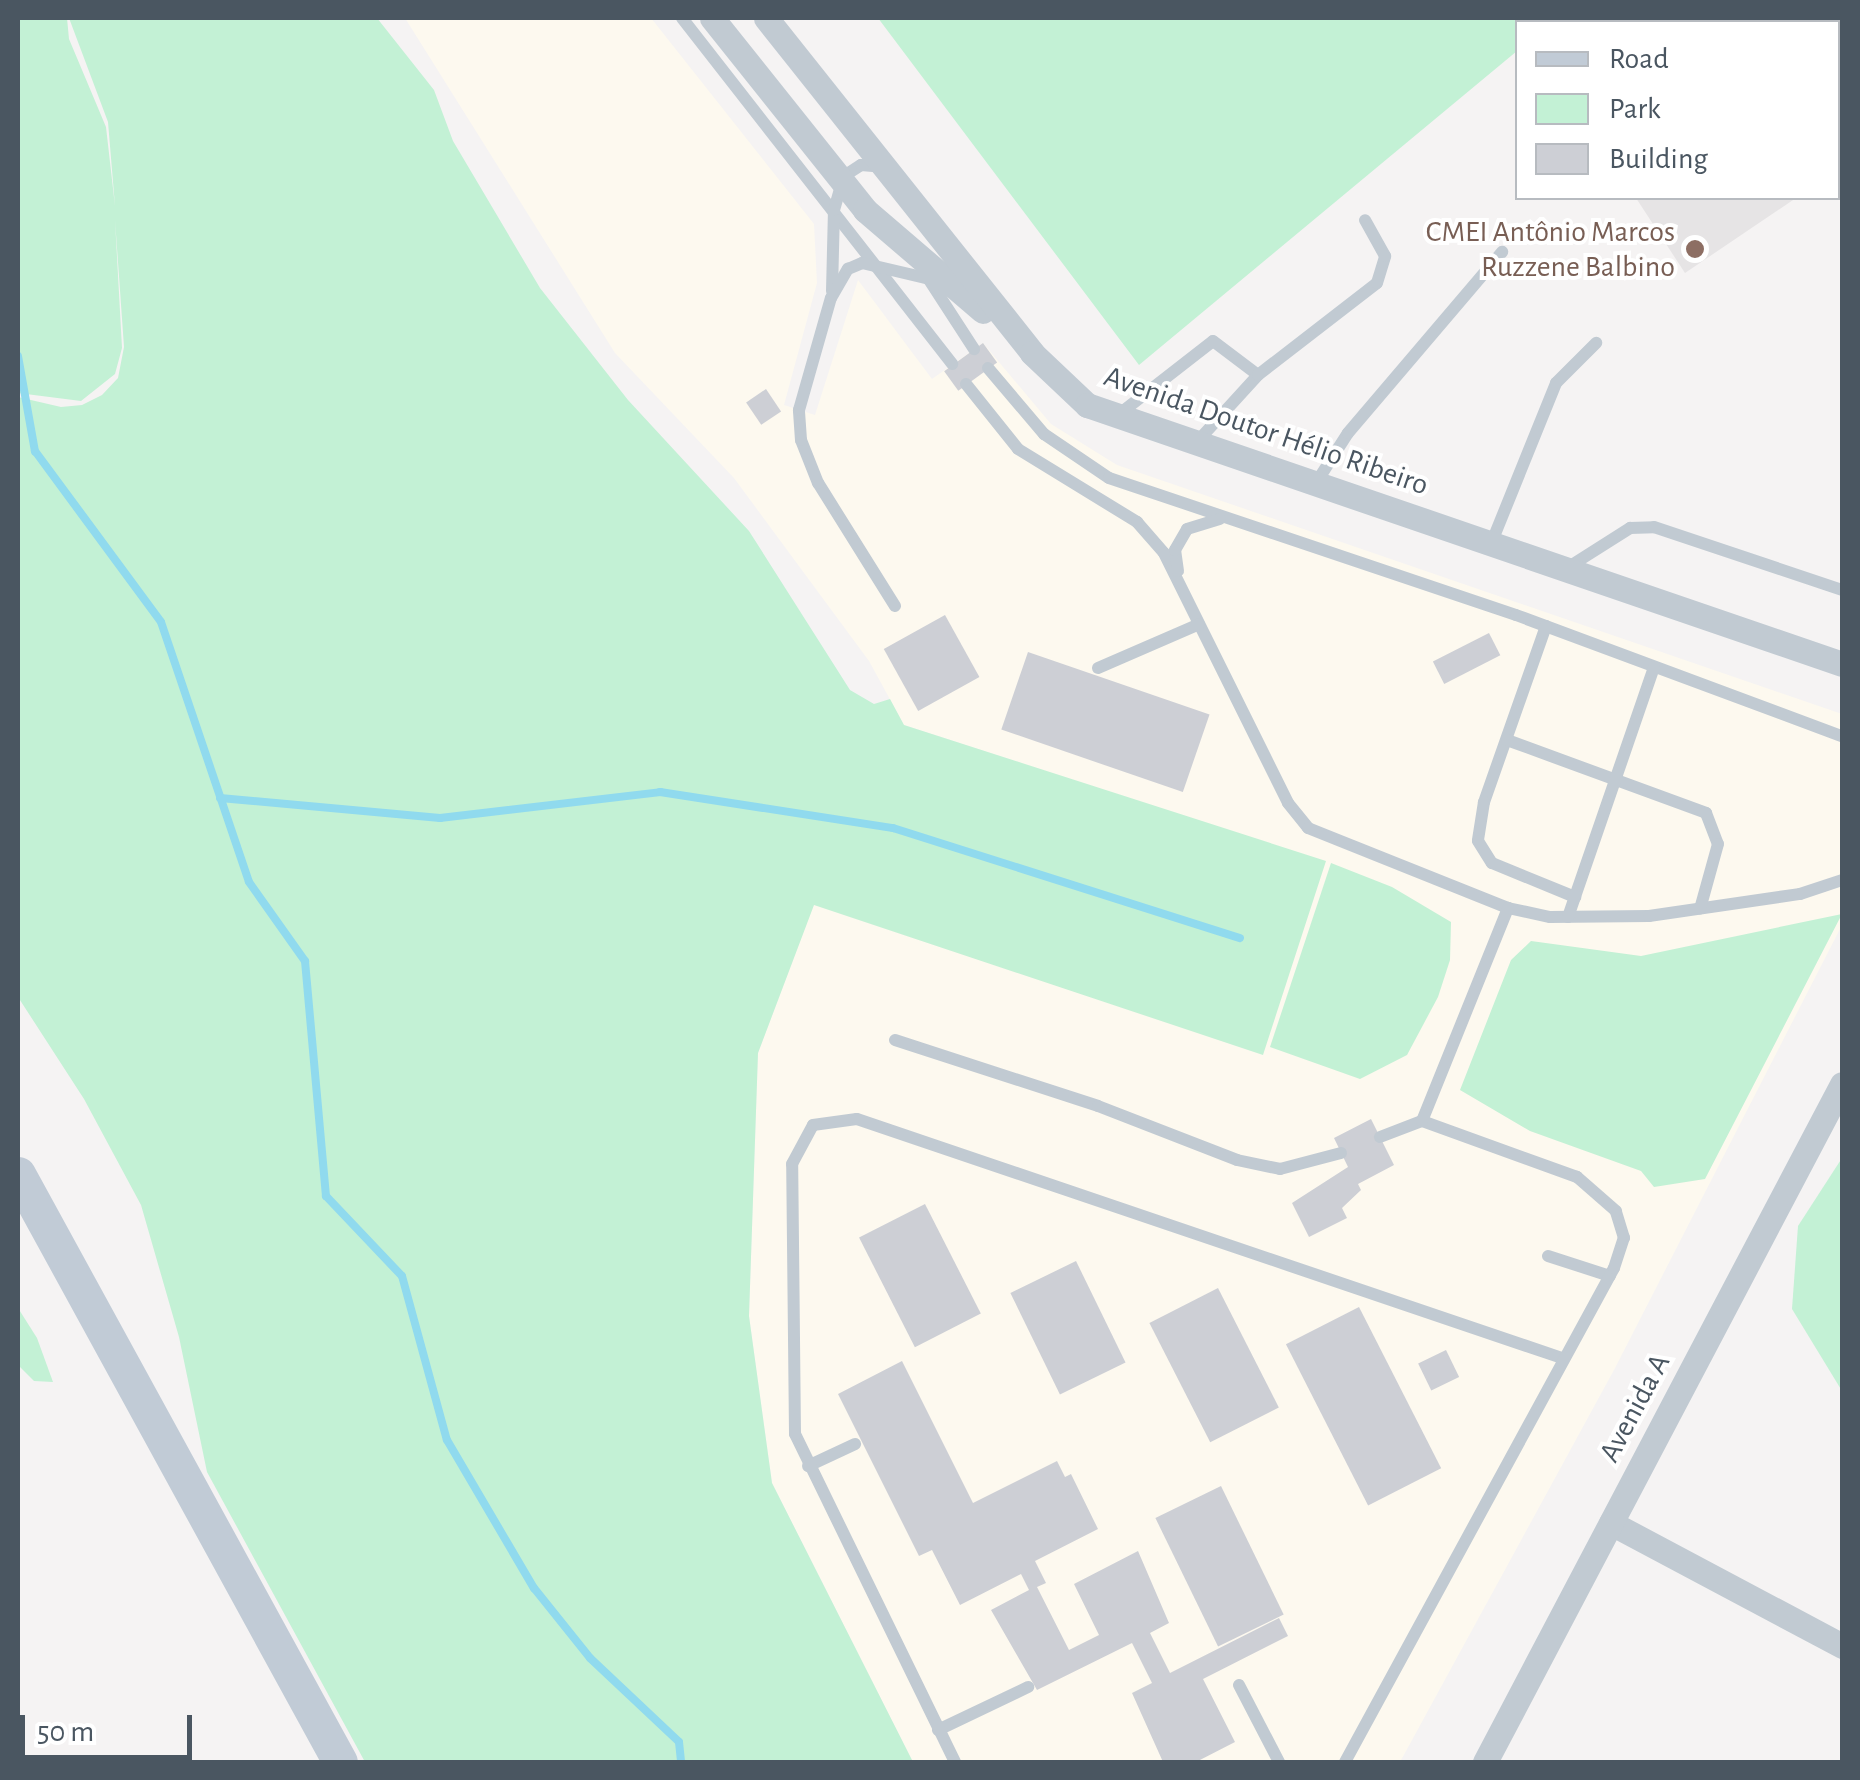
<!DOCTYPE html>
<meta charset="utf-8">
<style>
body{margin:0}
#map{position:relative;width:1860px;height:1780px;overflow:hidden;background:#f5f3f3;font-family:"Alegreya Sans",sans-serif}
div>[style]{position:absolute}
.commercial>*{inset:0;background:#fdf9ef}
.education>*{inset:0;background:#e6e4e5;transform-origin:0 0}
.green>*{inset:0;background:#c3f1d5}
.stream>*{height:8px;margin:-4px;padding:0 4px;transform-origin:4px;border-radius:4px;background:#90daee}
.building>*{inset:0;background:#cdcfd5;transform-origin:0 0}
.lane>*{height:12px;margin:-6px;padding:0 6px;transform-origin:6px;border-radius:6px;background:#c1cad2}
.street>*{height:25px;margin:-12.5px;padding:0 12.5px;transform-origin:12.5px;border-radius:12.5px;background:#c1cad2}
.secondary>*{height:35px;margin:-17.5px;padding:0 17.5px;transform-origin:17.5px;border-radius:17.5px;background:#c1cbd6}
.dots>*{width:28px;height:28px;translate:-50% -50%;box-sizing:border-box;border:5px solid #fff;border-radius:50%}
span{translate:-50% -50%;white-space:nowrap;text-align:center;line-height:1.15;-webkit-text-stroke:8px #fff;paint-order:stroke}
.education-label{font-size:30px;color:#785e54}
.right{translate:-100% -50%;text-align:right}
.street-label{font-size:30px;color:#4a5661}
.frame{position:absolute;inset:0;border:20px solid #4a5661;pointer-events:none}
.legend{position:absolute;left:1515px;top:20px;width:325px;height:180px;box-sizing:border-box;background:#fff;border:2px solid #b7bbc0;margin:0;padding:12px 18px;list-style:none;font-size:30px;color:#4a5661}
.legend li{display:flex;align-items:center;gap:20px;height:50px}
.legend b{width:50px;border:2px solid #b7bbc0}
.scale{position:absolute;left:20px;top:1715px;width:172px;height:45px;box-sizing:border-box;border:5px solid #4a5661;border-top:0;padding-left:12px;font-size:30px;line-height:35px;white-space:nowrap;color:#4a5661;-webkit-text-stroke:8px #fff;paint-order:stroke}
</style>
<div id="map">
<div class="commercial">
<div style="clip-path:polygon(405px 18px,651px 18px,814px 224px,817px 283px,784px 405px,815px 415px,858px 280px,932px 379px,983px 343px,1051px 424px,1117px 465px,1842px 714px,1842px 925px,1614px 1370px,1400px 1762px,913px 1762px,772px 1483px,749px 1316px,758px 1053px,814px 904px,1262px 1054px,1021px 763px,904px 725px,869px 661px,734px 478px,615px 353px)"></div>
</div>
<div class="education">
<div style="left:1559px;top:18px;width:259px;height:7px"></div>
<div style="clip-path:polygon(1636px 198px,1796px 198px,1685px 273px)"></div>
</div>
<div class="green">
<div style="clip-path:polygon(18px 18px,67px 18px,69px 39px,106px 127px,115px 206px,108px 122px,69px 18px,377px 18px,434px 90px,453px 141px,540px 288px,628px 400px,749px 531px,850px 690px,874px 704px,890px 699px,904px 725px,1326px 861px,1263px 1055px,814px 905px,758px 1053px,749px 1316px,772px 1483px,913px 1762px,365px 1762px,207px 1472px,179px 1337px,141px 1205px,84px 1099px,18px 997px,18px 397px,61px 407px,82px 405px,102px 395px,118px 378px,124px 347px,115px 220px,122px 348px,115px 374px,81px 401px,18px 393px)"></div>
<div style="clip-path:polygon(878px 18px,1559px 18px,1518px 22px,1517px 51px,1139px 365px)"></div>
<div style="clip-path:polygon(1331px 863px,1392px 887px,1451px 922px,1450px 960px,1438px 997px,1407px 1055px,1360px 1079px,1270px 1047px)"></div>
<div style="clip-path:polygon(1842px 914px,1705px 1179px,1654px 1187px,1641px 1171px,1530px 1131px,1460px 1090px,1511px 960px,1531px 941px,1641px 956px)"></div>
<div style="clip-path:polygon(1842px 1158px,1842px 1391px,1792px 1309px,1798px 1226px)"></div>
<div style="clip-path:polygon(18px 1308px,37px 1338px,53px 1382px,34px 1381px,18px 1365px)"></div>
</div>
<div class="stream">
<div style="left:18px;top:356px;width:97px;rotate:79.9deg"></div>
<div style="left:35px;top:451px;width:212px;rotate:53.6deg"></div>
<div style="left:161px;top:622px;width:274px;rotate:71.3deg"></div>
<div style="left:249px;top:882px;width:97px;rotate:54.7deg"></div>
<div style="left:305px;top:961px;width:236px;rotate:84.9deg"></div>
<div style="left:326px;top:1196px;width:110px;rotate:46.5deg"></div>
<div style="left:402px;top:1276px;width:170px;rotate:74.7deg"></div>
<div style="left:447px;top:1440px;width:172px;rotate:59.6deg"></div>
<div style="left:534px;top:1588px;width:90px;rotate:51.3deg"></div>
<div style="left:590px;top:1658px;width:122px;rotate:43.3deg"></div>
<div style="left:679px;top:1742px;width:20px;rotate:84deg"></div>
<div style="left:220px;top:798px;width:221px;rotate:5.2deg"></div>
<div style="left:440px;top:818px;width:222px;rotate:-6.7deg"></div>
<div style="left:660px;top:792px;width:236px;rotate:8.8deg"></div>
<div style="left:893px;top:828px;width:364px;rotate:17.6deg"></div>
</div>
<div class="building">
<div style="left:983px;top:343px;width:24px;height:48px;rotate:54deg"></div>
<div style="left:766px;top:389px;width:27px;height:24px;rotate:56deg"></div>
<div style="left:945px;top:615px;width:71px;height:70px;rotate:61deg"></div>
<div style="left:1489px;top:633px;width:25px;height:63px;rotate:63deg"></div>
<div style="left:1028px;top:652px;width:192px;height:82px;rotate:19deg"></div>
<div style="clip-path:polygon(1371px 1119px,1394px 1165px,1358px 1184px,1361px 1190px,1342px 1208px,1347px 1218px,1309px 1237px,1292px 1203px,1348px 1167px,1334px 1138px)"></div>
<div style="left:925px;top:1204px;width:123px;height:74px;rotate:63deg"></div>
<div style="left:1076px;top:1261px;width:113px;height:73px;rotate:64deg"></div>
<div style="left:1218px;top:1288px;width:134px;height:77px;rotate:63deg"></div>
<div style="left:1359px;top:1307px;width:181px;height:82px;rotate:63deg"></div>
<div style="left:1446px;top:1350px;width:30px;height:31px;rotate:64deg"></div>
<div style="clip-path:polygon(902px 1361px,973px 1503px,1057px 1461px,1065px 1477px,1071px 1474px,1098px 1529px,1035px 1561px,1046px 1583px,1037px 1587px,1069px 1650px,1099px 1635px,1074px 1584px,1138px 1551px,1169px 1623px,1150px 1633px,1170px 1673px,1279px 1618px,1288px 1636px,1203px 1679px,1235px 1742px,1196px 1762px,1163px 1762px,1132px 1693px,1152px 1683px,1132px 1643px,1037px 1690px,991px 1610px,1029px 1590px,1021px 1574px,960px 1605px,932px 1550px,919px 1556px,838px 1394px)"></div>
<div style="left:1221px;top:1486px;width:143px;height:73px;rotate:64deg"></div>
</div>
<div class="lane">
<div style="left:682px;top:18px;width:439px;rotate:52deg"></div>
<div style="left:924px;top:272px;width:92px;rotate:57deg"></div>
<div style="left:832px;top:291px;width:81px;rotate:-88.6deg"></div>
<div style="left:834px;top:210px;width:35px;rotate:-74deg"></div>
<div style="left:844px;top:176px;width:20px;rotate:-33deg"></div>
<div style="left:861px;top:165px;width:21px;rotate:5deg"></div>
<div style="left:988px;top:368px;width:87px;rotate:49.7deg"></div>
<div style="left:1044px;top:434px;width:78px;rotate:34.1deg"></div>
<div style="left:1109px;top:478px;width:429px;rotate:18.6deg"></div>
<div style="left:1516px;top:615px;width:348px;rotate:20.4deg"></div>
<div style="left:966px;top:384px;width:83px;rotate:51.3deg"></div>
<div style="left:1018px;top:449px;width:140px;rotate:31.5deg"></div>
<div style="left:1137px;top:522px;width:41px;rotate:48.9deg"></div>
<div style="left:1164px;top:553px;width:279px;rotate:63.6deg"></div>
<div style="left:1288px;top:803px;width:32px;rotate:51deg"></div>
<div style="left:1308px;top:828px;width:215px;rotate:21.8deg"></div>
<div style="left:1508px;top:908px;width:43px;rotate:12.1deg"></div>
<div style="left:1550px;top:917px;width:99px;rotate:-0.6deg"></div>
<div style="left:1649px;top:916px;width:153px;rotate:-8.3deg"></div>
<div style="left:1800px;top:894px;width:44px;rotate:-18.4deg"></div>
<div style="left:1118px;top:415px;width:120px;rotate:-37.9deg"></div>
<div style="left:1213px;top:341px;width:56px;rotate:37.1deg"></div>
<div style="left:1196px;top:443px;width:92px;rotate:-47.6deg"></div>
<div style="left:1258px;top:375px;width:150px;rotate:-37.7deg"></div>
<div style="left:1377px;top:283px;width:28px;rotate:-73deg"></div>
<div style="left:1385px;top:256px;width:41px;rotate:-119.1deg"></div>
<div style="left:1316px;top:483px;width:59px;rotate:-57.4deg"></div>
<div style="left:1348px;top:433px;width:238px;rotate:-49.6deg"></div>
<div style="left:1491px;top:544px;width:174px;rotate:-68deg"></div>
<div style="left:1556px;top:383px;width:57px;rotate:-45deg"></div>
<div style="left:1567px;top:568px;width:75px;rotate:-32.4deg"></div>
<div style="left:1630px;top:528px;width:24px;rotate:-2deg"></div>
<div style="left:1654px;top:527px;width:198px;rotate:18.5deg"></div>
<div style="left:1178px;top:571px;width:21px;rotate:-98deg"></div>
<div style="left:1175px;top:550px;width:24px;rotate:-60deg"></div>
<div style="left:1187px;top:529px;width:34px;rotate:-17deg"></div>
<div style="left:895px;top:606px;width:145px;rotate:-122deg"></div>
<div style="left:818px;top:483px;width:46px;rotate:-111.6deg"></div>
<div style="left:801px;top:440px;width:30px;rotate:-94deg"></div>
<div style="left:799px;top:410px;width:116px;rotate:-74.1deg"></div>
<div style="left:831px;top:298px;width:34px;rotate:-60deg"></div>
<div style="left:848px;top:269px;width:15px;rotate:-23deg"></div>
<div style="left:862px;top:263px;width:66px;rotate:13.2deg"></div>
<div style="left:1546px;top:626px;width:187px;rotate:109.4deg"></div>
<div style="left:1484px;top:802px;width:39px;rotate:99deg"></div>
<div style="left:1478px;top:841px;width:26px;rotate:58deg"></div>
<div style="left:1492px;top:863px;width:90px;rotate:22.3deg"></div>
<div style="left:1098px;top:668px;width:110px;rotate:-23.5deg"></div>
<div style="left:1507px;top:740px;width:212px;rotate:20.1deg"></div>
<div style="left:1706px;top:813px;width:33px;rotate:69deg"></div>
<div style="left:1718px;top:844px;width:67px;rotate:105.5deg"></div>
<div style="left:1568px;top:917px;width:264px;rotate:-71deg"></div>
<div style="left:895px;top:1040px;width:213px;rotate:18deg"></div>
<div style="left:1098px;top:1106px;width:149px;rotate:21.2deg"></div>
<div style="left:1237px;top:1160px;width:44px;rotate:11.8deg"></div>
<div style="left:1280px;top:1169px;width:63px;rotate:-14.7deg"></div>
<div style="left:1380px;top:1137px;width:45px;rotate:-20.9deg"></div>
<div style="left:1548px;top:1256px;width:65px;rotate:17.9deg"></div>
<div style="left:808px;top:1466px;width:52px;rotate:-25.1deg"></div>
<div style="left:1239px;top:1685px;width:87px;rotate:62.5deg"></div>
<div style="left:938px;top:1730px;width:100px;rotate:-25.5deg"></div>
<div style="left:955px;top:1762px;width:365px;rotate:-116deg"></div>
<div style="left:795px;top:1434px;width:270px;rotate:-90.6deg"></div>
<div style="left:792px;top:1164px;width:44px;rotate:-61.7deg"></div>
<div style="left:813px;top:1125px;width:44px;rotate:-7.8deg"></div>
<div style="left:857px;top:1119px;width:744px;rotate:18.73deg"></div>
<div style="left:1345px;top:1762px;width:562px;rotate:-61.43deg"></div>
<div style="left:1614px;top:1268px;width:32px;rotate:-72deg"></div>
<div style="left:1624px;top:1238px;width:28px;rotate:-107deg"></div>
<div style="left:1616px;top:1211px;width:52px;rotate:-138.9deg"></div>
<div style="left:1577px;top:1177px;width:165px;rotate:-160.1deg"></div>
<div style="left:1422px;top:1121px;width:230px;rotate:-68deg"></div>
</div>
<div class="street">
<div style="left:712px;top:18px;width:246px;rotate:51.4deg"></div>
<div style="left:865px;top:210px;width:155px;rotate:40.6deg"></div>
<div style="left:766px;top:18px;width:428px;rotate:51.5deg"></div>
<div style="left:1032px;top:353px;width:76px;rotate:43.4deg"></div>
<div style="left:1087px;top:405px;width:798px;rotate:18.93deg"></div>
<div style="left:1611px;top:1523px;width:262px;rotate:28deg"></div>
<div style="left:1485px;top:1762px;width:766px;rotate:-62.23deg"></div>
</div>
<div class="secondary">
<div style="left:18px;top:1174px;width:670px;rotate:61.29deg"></div>
</div>
<div class="dots">
<div style="left:1695px;top:249px;background:#8d6e63"></div>
</div>
<div class="education-label">
<span class="right" style="left:1675px;top:249px">CMEI Antônio Marcos<br>Ruzzene Balbino</span>
</div>
<div class="street-label">
<span style="left:1266px;top:431px;rotate:19deg">Avenida Doutor Hélio Ribeiro</span>
<span style="left:1635px;top:1408px;rotate:-62deg">Avenida A</span>
</div>
<div class="frame"></div>
<ul class="legend">
<li><b style="height:12px;background:#c1cbd6"></b>Road</li>
<li><b style="height:28px;background:#c3f1d5"></b>Park</li>
<li><b style="height:28px;background:#cdcfd5"></b>Building</li>
</ul>
<div class="scale">50 m</div>
</div>
